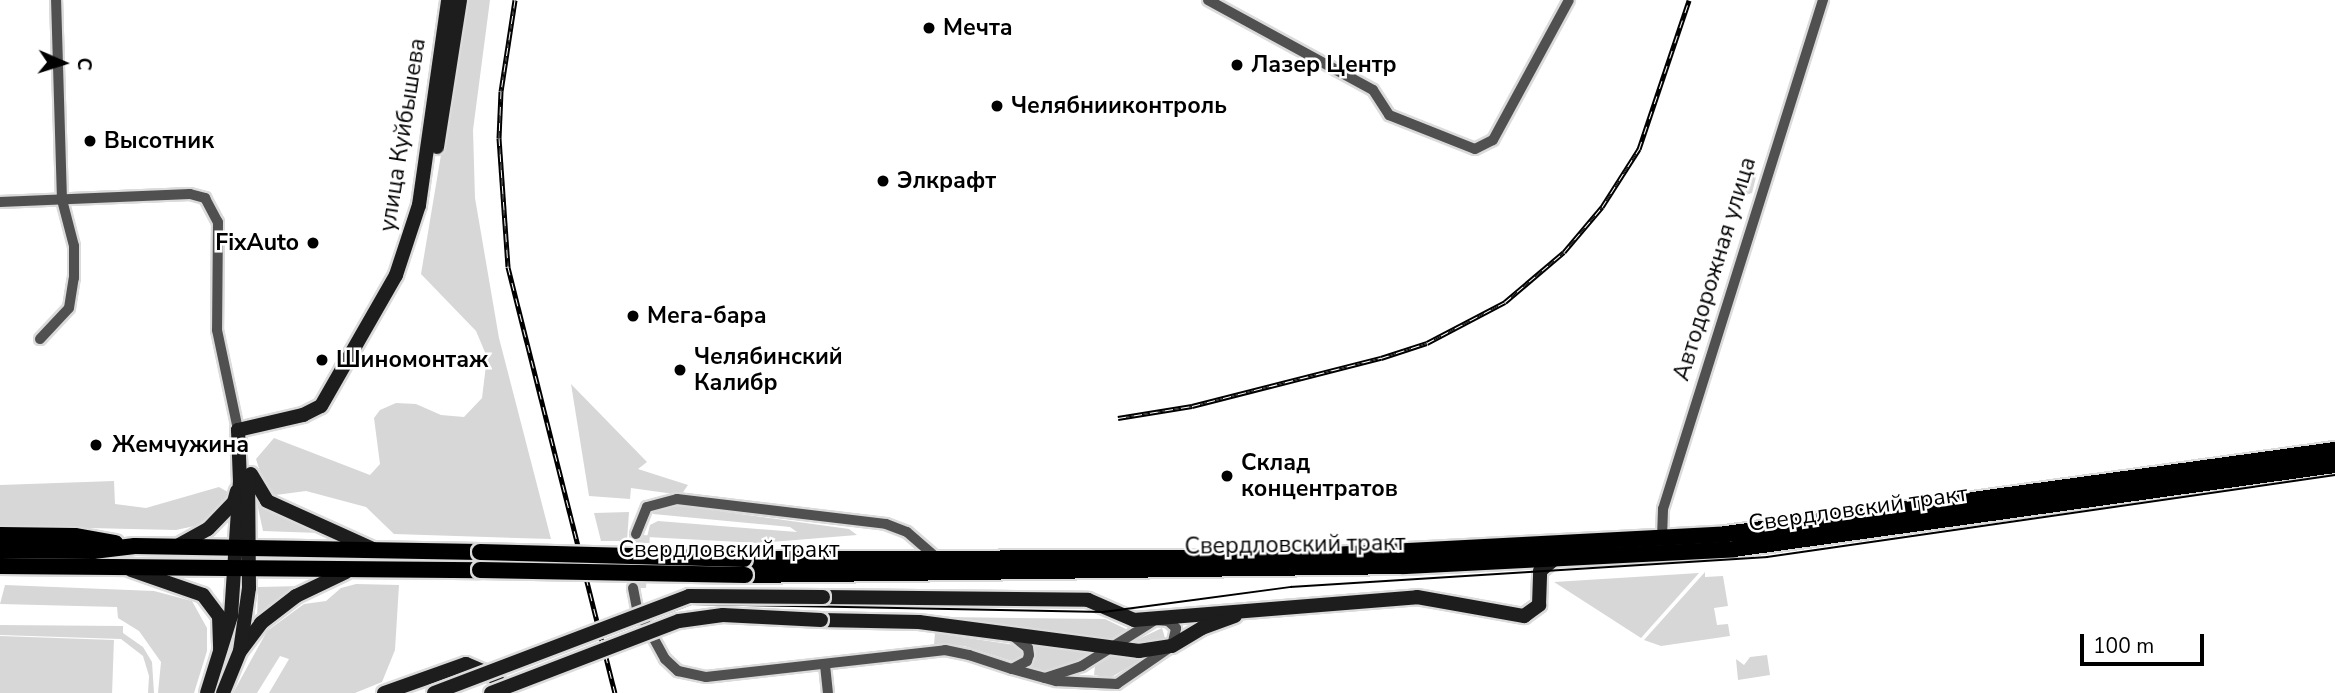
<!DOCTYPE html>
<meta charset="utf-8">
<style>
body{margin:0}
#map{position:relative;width:2335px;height:693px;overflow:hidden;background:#fff;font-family:"Nunito Sans",sans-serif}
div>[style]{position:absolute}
.green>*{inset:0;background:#d7d7d7;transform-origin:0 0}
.minor-tunnel>*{height:10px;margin-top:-5px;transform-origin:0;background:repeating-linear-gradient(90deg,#d9d9d9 0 10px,transparent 0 15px)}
.roads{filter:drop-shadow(2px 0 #dbdbdb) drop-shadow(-2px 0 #dbdbdb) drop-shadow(0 2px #dbdbdb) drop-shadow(0 -2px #dbdbdb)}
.minor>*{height:10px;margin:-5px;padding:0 5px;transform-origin:5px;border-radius:5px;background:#505050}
.secondary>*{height:14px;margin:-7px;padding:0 7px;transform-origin:7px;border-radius:7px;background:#1d1d1d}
.primary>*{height:16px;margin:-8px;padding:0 8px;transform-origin:8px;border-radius:8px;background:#000}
.tram>*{height:2px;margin:-1px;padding:0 1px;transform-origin:1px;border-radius:1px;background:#000}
.rail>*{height:5px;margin-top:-2.5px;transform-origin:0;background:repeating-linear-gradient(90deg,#fff 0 8px,#000 0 16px);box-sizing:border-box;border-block:2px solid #000}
.bridges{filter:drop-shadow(2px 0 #dbdbdb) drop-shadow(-2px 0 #dbdbdb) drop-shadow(0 2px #dbdbdb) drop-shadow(0 -2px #dbdbdb)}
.secondary-bridge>*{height:14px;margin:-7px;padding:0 7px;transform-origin:7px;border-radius:7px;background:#1d1d1d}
.primary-bridge>*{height:16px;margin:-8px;padding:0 8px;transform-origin:8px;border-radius:8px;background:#000}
.dots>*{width:19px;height:19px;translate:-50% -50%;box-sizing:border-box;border:4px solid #fff;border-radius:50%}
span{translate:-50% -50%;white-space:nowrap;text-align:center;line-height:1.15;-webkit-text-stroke:5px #fff;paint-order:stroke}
.poi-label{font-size:23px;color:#000;font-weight:700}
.left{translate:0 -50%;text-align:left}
.right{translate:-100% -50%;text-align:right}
.street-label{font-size:23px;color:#000}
.north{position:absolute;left:28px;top:28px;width:70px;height:70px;-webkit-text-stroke:5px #fff;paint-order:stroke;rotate:93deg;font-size:19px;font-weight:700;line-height:28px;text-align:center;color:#000}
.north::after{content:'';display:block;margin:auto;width:24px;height:32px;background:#000;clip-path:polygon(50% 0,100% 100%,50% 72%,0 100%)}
.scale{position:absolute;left:2080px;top:634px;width:124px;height:32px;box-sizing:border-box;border:4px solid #000;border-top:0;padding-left:9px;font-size:21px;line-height:24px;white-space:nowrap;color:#000;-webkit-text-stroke:5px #fff;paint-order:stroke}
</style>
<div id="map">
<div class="green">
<div style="clip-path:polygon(467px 0,490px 0,473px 130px,475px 198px,499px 338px,551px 539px,394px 534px,366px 507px,306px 491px,268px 496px,256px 459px,274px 438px,370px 475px,380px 464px,374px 418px,380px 410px,396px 403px,416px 404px,441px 415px,464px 417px,482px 398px,487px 357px,476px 331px,421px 274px)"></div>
<div style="clip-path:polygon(1749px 169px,1757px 173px,1752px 193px,1746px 195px,1744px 183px)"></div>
<div style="clip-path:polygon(571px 384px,647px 462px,638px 469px,688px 485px,681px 495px,631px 488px,630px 499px,589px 496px)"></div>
<div style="clip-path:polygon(114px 481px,115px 504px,146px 508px,219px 487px,233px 495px,204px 524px,176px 530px,0 526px,0 485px)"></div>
<div style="clip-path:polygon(257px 503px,319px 533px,263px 531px)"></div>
<div style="clip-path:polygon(669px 504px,849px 529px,857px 535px,758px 543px,647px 537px,650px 525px,658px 521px,797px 532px,790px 527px,653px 514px,653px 508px)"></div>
<div style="clip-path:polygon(629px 512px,627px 541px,601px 541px,594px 513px)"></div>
<div style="clip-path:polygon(1705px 572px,1705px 577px,1723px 576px,1728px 606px,1714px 608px,1717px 625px,1728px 624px,1730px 636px,1661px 646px,1644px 640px)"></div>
<div style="clip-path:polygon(1699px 573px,1641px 638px,1554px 582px)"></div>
<div style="clip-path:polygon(356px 584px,399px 585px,395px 650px,382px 682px,355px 693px,269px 693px,289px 659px,280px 656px,257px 693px,233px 693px,267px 631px,304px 604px,326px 601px,341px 588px)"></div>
<div style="clip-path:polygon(5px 585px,154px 591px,192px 601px,207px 628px,207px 651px,194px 693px,158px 693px,161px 662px,139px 631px,118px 618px,117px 607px,0 604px)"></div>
<div style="clip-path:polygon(238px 586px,236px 634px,213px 693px,231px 641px)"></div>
<div style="clip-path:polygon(303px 586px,257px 621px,258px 587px)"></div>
<div style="clip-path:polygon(946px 617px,1105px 619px,1128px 630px,1108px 643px)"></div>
<div style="clip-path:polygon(0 625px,123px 626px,123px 633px,143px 647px,152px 662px,154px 693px,148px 693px,149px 676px,143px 656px,121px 639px,0 635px)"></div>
<div style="clip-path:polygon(1162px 628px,1165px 638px,1154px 645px,1124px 646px)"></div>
<div style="clip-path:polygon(935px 633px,1015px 645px,1022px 649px,1023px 658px,1015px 662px,964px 646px,934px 644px)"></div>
<div style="left:0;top:636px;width:114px;height:57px;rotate:2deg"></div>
<div style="clip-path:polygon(1030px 643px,1094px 652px,1058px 671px,1042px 671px,1028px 668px,1034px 652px)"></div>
<div style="clip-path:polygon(1767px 655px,1770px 675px,1738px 680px,1736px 659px,1744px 665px,1750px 657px)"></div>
<div style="clip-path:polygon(1110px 657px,1115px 656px,1144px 658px,1110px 678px,1094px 675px,1095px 666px)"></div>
</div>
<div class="minor-tunnel">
<div style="left:633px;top:588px;width:54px;rotate:-86.8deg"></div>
<div style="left:641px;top:588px;width:53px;rotate:-85.7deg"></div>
</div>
<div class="roads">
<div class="minor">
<div style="left:1208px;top:0;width:188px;rotate:28.6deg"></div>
<div style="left:1373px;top:90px;width:30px;rotate:57deg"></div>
<div style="left:1389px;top:115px;width:92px;rotate:21.6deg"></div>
<div style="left:1475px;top:149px;width:20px;rotate:-27deg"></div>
<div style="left:1493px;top:140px;width:159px;rotate:-61.5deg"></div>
<div style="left:0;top:202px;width:190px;rotate:-2.4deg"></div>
<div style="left:190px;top:194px;width:16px;rotate:15deg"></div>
<div style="left:205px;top:198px;width:27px;rotate:62deg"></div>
<div style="left:218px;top:222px;width:108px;rotate:90.5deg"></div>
<div style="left:217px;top:330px;width:102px;rotate:78.1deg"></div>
<div style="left:40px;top:339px;width:42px;rotate:-46.9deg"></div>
<div style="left:69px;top:308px;width:30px;rotate:-81deg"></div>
<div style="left:74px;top:278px;width:32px;rotate:-90deg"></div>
<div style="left:74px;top:246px;width:48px;rotate:-104.6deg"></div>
<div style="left:62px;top:200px;width:200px;rotate:-91.7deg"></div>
<div style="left:636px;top:534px;width:29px;rotate:-68deg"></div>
<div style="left:647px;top:507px;width:31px;rotate:-15deg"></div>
<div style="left:677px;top:499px;width:210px;rotate:6.8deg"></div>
<div style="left:886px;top:524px;width:22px;rotate:21deg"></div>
<div style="left:907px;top:532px;width:40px;rotate:41deg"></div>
<div style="left:1662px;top:538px;width:29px;rotate:-88deg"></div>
<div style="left:1663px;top:509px;width:534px;rotate:-72.55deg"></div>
<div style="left:633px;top:588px;width:20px;rotate:79deg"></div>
<div style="left:637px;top:608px;width:58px;rotate:61.2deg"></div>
<div style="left:665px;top:659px;width:18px;rotate:43deg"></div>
<div style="left:678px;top:671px;width:29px;rotate:12deg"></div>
<div style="left:706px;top:677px;width:241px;rotate:-6.4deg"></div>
<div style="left:945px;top:650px;width:25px;rotate:12deg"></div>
<div style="left:969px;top:655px;width:45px;rotate:18deg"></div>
<div style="left:1012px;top:669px;width:46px;rotate:15.3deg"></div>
<div style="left:1056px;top:681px;width:61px;rotate:2.8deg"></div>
<div style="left:1117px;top:684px;width:67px;rotate:-34.6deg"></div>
<div style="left:1172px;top:646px;width:18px;rotate:-77deg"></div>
<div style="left:1176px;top:628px;width:11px;rotate:-139deg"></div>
<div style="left:1168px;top:621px;width:13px;rotate:-176deg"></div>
<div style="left:1155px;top:620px;width:86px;rotate:147.8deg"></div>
<div style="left:1082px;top:666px;width:39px;rotate:162deg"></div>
<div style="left:825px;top:665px;width:28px;rotate:84deg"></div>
<div style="left:1012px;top:669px;width:17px;rotate:-28deg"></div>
<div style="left:1027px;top:661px;width:6px;rotate:-72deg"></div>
<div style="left:1029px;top:655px;width:7px;rotate:-98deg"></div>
<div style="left:1028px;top:648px;width:19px;rotate:-141deg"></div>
</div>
<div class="secondary">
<div style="left:437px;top:147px;width:149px;rotate:-81.1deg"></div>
<div style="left:251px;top:474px;width:31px;rotate:59deg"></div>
<div style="left:267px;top:501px;width:116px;rotate:24.4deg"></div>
<div style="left:177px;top:546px;width:35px;rotate:-29deg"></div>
<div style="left:208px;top:529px;width:37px;rotate:-46deg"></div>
<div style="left:234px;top:502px;width:11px;rotate:-75deg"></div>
<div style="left:131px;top:570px;width:76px;rotate:19.1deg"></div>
<div style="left:203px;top:595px;width:26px;rotate:53deg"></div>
<div style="left:219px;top:616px;width:34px;rotate:88deg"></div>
<div style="left:823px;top:597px;width:265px;rotate:0.6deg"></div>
<div style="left:1088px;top:600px;width:50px;rotate:23.5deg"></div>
<div style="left:1134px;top:620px;width:284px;rotate:-4.6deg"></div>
<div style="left:1417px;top:597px;width:109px;rotate:10.1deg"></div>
<div style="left:1524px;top:616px;width:19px;rotate:-36deg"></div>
<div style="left:1539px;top:605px;width:34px;rotate:-88deg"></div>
<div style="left:1540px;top:571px;width:17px;rotate:-40deg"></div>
<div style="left:821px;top:620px;width:98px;rotate:1.2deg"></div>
<div style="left:919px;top:622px;width:222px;rotate:7.5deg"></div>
<div style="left:1139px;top:651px;width:33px;rotate:-9deg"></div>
<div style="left:1172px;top:646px;width:35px;rotate:-31deg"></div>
<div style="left:1202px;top:628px;width:35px;rotate:-20deg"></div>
<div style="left:241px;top:650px;width:34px;rotate:-53deg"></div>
<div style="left:261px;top:623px;width:44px;rotate:-37.6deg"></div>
<div style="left:296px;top:596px;width:55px;rotate:-25.6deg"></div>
<div style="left:207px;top:693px;width:81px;rotate:-72.7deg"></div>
<div style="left:231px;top:616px;width:134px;rotate:-86.2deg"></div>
<div style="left:240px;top:482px;width:52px;rotate:-92.2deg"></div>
<div style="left:238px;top:430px;width:67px;rotate:-13deg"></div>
<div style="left:303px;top:415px;width:20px;rotate:-27deg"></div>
<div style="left:321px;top:406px;width:151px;rotate:-60.2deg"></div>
<div style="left:396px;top:275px;width:74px;rotate:-71.8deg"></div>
<div style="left:419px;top:205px;width:207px;rotate:-81.9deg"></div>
<div style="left:223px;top:693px;width:45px;rotate:-68deg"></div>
<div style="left:240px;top:651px;width:64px;rotate:-81.9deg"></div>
<div style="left:249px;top:588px;width:110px;rotate:-90.5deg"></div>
<div style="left:384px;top:693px;width:87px;rotate:-19.5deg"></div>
<div style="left:466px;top:664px;width:28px;rotate:23deg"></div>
<div style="left:492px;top:675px;width:24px;rotate:48deg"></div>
</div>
<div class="primary">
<div style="left:0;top:535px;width:75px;rotate:0.8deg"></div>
<div style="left:75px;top:536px;width:41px;rotate:9.9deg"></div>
<div style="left:0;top:550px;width:93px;rotate:0.6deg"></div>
<div style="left:93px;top:551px;width:42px;rotate:-6.8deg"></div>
<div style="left:135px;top:546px;width:345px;rotate:1deg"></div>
<div style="left:744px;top:559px;width:529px;rotate:-0.11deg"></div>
<div style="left:1273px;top:558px;width:447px;rotate:-3deg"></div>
<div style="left:1719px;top:535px;width:622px;rotate:-7.86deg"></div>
<div style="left:0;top:566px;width:480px;rotate:0.5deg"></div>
<div style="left:745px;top:575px;width:659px;rotate:-0.78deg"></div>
<div style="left:1404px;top:566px;width:330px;rotate:-2.9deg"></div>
<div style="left:1734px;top:549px;width:607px;rotate:-7.96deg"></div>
</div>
</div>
<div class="tram">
<div style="left:456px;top:693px;width:251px;rotate:-20.7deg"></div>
<div style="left:691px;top:604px;width:412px;rotate:1.1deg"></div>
<div style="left:1103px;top:612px;width:190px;rotate:-7.6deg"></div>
<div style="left:1291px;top:587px;width:477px;rotate:-3.6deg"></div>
<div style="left:1767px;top:557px;width:574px;rotate:-8.21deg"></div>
</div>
<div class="rail">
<div style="left:515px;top:0;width:92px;rotate:98.7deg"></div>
<div style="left:501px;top:91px;width:47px;rotate:92.4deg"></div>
<div style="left:499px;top:138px;width:129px;rotate:86deg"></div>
<div style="left:508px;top:267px;width:439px;rotate:75.9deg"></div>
<div style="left:1118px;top:418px;width:75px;rotate:-9.2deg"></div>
<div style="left:1192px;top:406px;width:195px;rotate:-14.3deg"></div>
<div style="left:1381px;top:358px;width:48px;rotate:-18.1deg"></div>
<div style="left:1427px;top:343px;width:88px;rotate:-27.7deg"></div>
<div style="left:1505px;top:302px;width:77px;rotate:-40.3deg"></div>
<div style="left:1564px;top:252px;width:59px;rotate:-49.8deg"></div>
<div style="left:1602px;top:207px;width:69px;rotate:-57.5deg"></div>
<div style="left:1639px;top:149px;width:157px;rotate:-71.4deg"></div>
</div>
<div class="bridges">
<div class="secondary-bridge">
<div style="left:434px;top:693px;width:273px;rotate:-20.8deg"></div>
<div style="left:689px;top:596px;width:134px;rotate:0.4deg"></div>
<div style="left:491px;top:693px;width:201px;rotate:-21deg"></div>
<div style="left:679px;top:621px;width:44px;rotate:-7.8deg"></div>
<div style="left:723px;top:615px;width:98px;rotate:2.9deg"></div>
</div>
<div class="primary-bridge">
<div style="left:480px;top:552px;width:264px;rotate:1.5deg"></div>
<div style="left:480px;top:570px;width:265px;rotate:1.1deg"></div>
</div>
</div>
<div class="dots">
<div style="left:929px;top:28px;background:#000"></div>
<div style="left:1237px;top:65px;background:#000"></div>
<div style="left:997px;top:106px;background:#000"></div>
<div style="left:90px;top:141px;background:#000"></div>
<div style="left:883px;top:181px;background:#000"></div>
<div style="left:313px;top:243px;background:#000"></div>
<div style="left:633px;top:316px;background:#000"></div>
<div style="left:322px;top:360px;background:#000"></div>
<div style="left:680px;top:370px;background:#000"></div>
<div style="left:96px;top:445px;background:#000"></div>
<div style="left:1227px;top:476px;background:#000"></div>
</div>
<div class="poi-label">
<span class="left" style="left:943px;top:28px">Мечта</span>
<span class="left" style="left:1251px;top:65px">Лазер Центр</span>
<span class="left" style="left:1011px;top:106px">Челябнииконтроль</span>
<span class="left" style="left:104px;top:141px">Высотник</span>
<span class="left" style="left:897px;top:181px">Элкрафт</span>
<span class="right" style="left:299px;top:243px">FixAuto</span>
<span class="left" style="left:647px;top:316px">Мега-бара</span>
<span class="left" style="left:694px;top:370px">Челябинский<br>Калибр</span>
<span class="left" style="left:336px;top:360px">Шиномонтаж</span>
<span class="left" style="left:112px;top:445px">Жемчужина</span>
<span class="left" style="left:1241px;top:476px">Склад<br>концентратов</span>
</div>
<div class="street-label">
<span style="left:403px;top:135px;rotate:-81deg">улица Куйбышева</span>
<span style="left:1715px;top:269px;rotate:-73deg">Автодорожная улица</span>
<span style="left:1858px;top:509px;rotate:-8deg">Свердловский тракт</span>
<span style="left:1295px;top:545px;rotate:-1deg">Свердловский тракт</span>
<span style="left:729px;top:550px">Свердловский тракт</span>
</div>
<div class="north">С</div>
<div class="scale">100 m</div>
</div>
